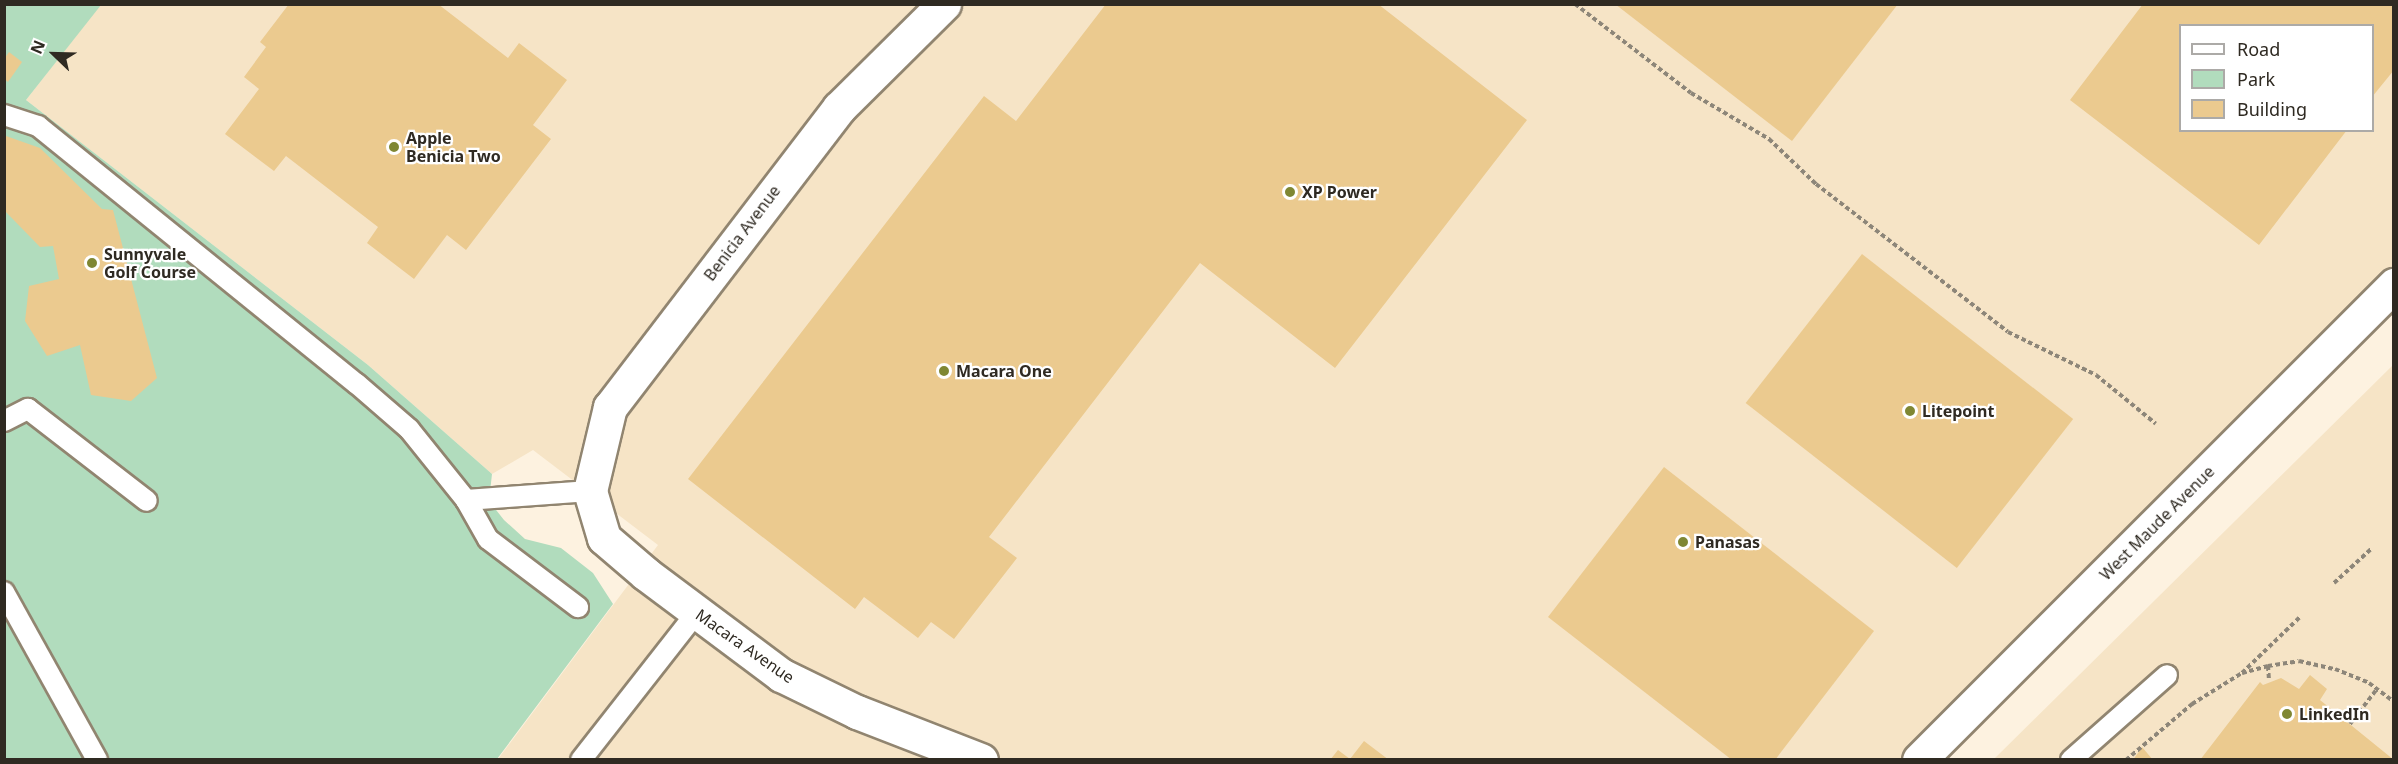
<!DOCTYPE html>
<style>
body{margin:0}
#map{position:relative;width:2398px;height:764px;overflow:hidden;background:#fdf2e0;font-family:"Noto Sans",sans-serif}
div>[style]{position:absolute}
.built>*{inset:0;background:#f6e4c6}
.green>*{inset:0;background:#b1dcbd}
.building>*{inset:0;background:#ebca8f;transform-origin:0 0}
.path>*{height:4px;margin-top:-2px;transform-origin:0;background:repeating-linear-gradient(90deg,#8d8679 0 4.5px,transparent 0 7.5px)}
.roads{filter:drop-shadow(2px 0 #918570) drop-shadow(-2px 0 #918570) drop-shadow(0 2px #918570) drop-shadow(0 -2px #918570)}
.service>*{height:20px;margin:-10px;padding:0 10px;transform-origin:10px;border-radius:10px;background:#fff}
.minor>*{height:33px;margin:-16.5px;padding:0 16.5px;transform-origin:16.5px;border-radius:16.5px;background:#fff}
.secondary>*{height:33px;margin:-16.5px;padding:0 16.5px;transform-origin:16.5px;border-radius:16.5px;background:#fff}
.dots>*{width:16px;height:16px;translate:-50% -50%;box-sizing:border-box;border:3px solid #fff;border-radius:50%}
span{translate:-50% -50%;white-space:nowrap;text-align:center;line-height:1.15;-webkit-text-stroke:4.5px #fff;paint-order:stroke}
.poi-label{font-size:16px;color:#2f2a22;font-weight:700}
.left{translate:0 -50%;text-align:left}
.street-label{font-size:16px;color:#2f2a22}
.frame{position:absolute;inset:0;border:6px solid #2f2a22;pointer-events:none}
.legend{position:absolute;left:2179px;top:24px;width:195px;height:108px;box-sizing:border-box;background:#fff;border:2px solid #acaaa7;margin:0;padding:8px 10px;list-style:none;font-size:18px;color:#2f2a22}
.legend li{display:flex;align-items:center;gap:12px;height:30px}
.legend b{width:30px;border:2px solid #acaaa7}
.north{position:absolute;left:24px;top:24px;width:60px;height:60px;-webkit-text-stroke:4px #fff;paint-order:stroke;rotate:293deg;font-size:16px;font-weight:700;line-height:24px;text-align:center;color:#2f2a22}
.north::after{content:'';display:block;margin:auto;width:21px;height:27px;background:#2f2a22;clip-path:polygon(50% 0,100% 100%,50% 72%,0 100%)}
</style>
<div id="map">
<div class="built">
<div style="clip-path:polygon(evenodd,101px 4px,2393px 5px,2393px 265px,1906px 759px,498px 759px,658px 545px,533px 450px,492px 474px,368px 365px,26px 100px,101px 4px,2180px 26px,2372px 26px,2372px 130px,2180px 130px,2180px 26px)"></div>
<div style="clip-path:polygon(2393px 365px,2393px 759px,1994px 759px)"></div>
</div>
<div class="green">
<div style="clip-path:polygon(4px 5px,101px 5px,26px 100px,368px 365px,492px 474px,489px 501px,504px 520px,525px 539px,561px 548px,593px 573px,613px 604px,497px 759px,5px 759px)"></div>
</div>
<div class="building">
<div style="clip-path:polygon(289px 4px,438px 4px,508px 58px,519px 43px,567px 80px,533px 125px,551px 139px,466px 250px,447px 235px,414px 279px,367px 243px,378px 227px,286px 156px,274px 171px,225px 134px,259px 89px,244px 77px,266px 47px,260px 42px)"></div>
<div style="clip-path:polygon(1106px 4px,1378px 4px,1527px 120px,1335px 368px,1200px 263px,989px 537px,1017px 558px,954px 639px,931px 622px,918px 638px,864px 597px,855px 609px,688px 479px,984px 96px,1016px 121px)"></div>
<div style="clip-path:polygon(1615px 4px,1898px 4px,1792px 141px)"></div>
<div style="clip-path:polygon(2143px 4px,2394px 4px,2394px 70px,2372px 97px,2372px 26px,2180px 26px,2180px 130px,2347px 130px,2259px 245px,2070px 100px)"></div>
<div style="clip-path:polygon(9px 52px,22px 62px,8px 82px,4px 79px,4px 59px)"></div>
<div style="clip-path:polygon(6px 136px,40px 148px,102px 209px,113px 210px,157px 378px,131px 401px,91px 395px,80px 345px,47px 356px,25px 321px,29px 286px,59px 279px,53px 246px,40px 247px,4px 210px)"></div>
<div style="left:1862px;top:254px;width:268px;height:189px;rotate:38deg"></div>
<div style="clip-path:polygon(1664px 467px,1874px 631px,1775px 760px,1732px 760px,1548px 617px)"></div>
<div style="clip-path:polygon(2310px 675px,2327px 689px,2320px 700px,2394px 760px,2200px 760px,2260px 682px,2263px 685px,2281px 678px,2299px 689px)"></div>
<div style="clip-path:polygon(1364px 741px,1389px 760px,1330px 760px,1338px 750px,1350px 759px)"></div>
<div style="clip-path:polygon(2142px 747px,2153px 760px,2133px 760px)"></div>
</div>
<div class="path">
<div style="left:1575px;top:4px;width:146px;rotate:37.5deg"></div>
<div style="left:1691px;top:93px;width:91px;rotate:30.5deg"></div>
<div style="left:1769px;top:139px;width:65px;rotate:43.8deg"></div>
<div style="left:1816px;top:184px;width:242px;rotate:37.6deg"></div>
<div style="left:2008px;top:332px;width:98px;rotate:26deg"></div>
<div style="left:2096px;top:375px;width:77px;rotate:39.2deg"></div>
<div style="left:2334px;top:583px;width:50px;rotate:-42.6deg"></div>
<div style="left:2268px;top:666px;width:31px;rotate:-9deg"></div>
<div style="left:2299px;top:661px;width:37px;rotate:13deg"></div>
<div style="left:2335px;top:669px;width:37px;rotate:22deg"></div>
<div style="left:2369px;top:683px;width:31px;rotate:37deg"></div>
<div style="left:2242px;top:673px;width:27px;rotate:-15deg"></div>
<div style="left:2268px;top:666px;width:15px;rotate:86deg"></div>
<div style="left:2350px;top:724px;width:44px;rotate:-52.4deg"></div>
<div style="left:2126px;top:760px;width:87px;rotate:-40.3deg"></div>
<div style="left:2192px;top:704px;width:59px;rotate:-31.8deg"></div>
<div style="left:2242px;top:673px;width:82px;rotate:-44deg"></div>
</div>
<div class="roads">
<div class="service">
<div style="left:4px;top:115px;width:36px;rotate:18deg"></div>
<div style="left:38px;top:126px;width:410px;rotate:39deg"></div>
<div style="left:357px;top:384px;width:69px;rotate:40.9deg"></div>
<div style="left:409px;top:429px;width:91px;rotate:51.2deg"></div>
<div style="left:466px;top:500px;width:45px;rotate:60.6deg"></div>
<div style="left:488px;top:539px;width:113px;rotate:37.1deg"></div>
<div style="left:4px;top:421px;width:27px;rotate:-27deg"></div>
<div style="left:28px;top:409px;width:150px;rotate:37.7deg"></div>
<div style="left:466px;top:500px;width:124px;rotate:-4.2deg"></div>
<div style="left:4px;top:592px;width:192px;rotate:61deg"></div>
<div style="left:581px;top:760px;width:188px;rotate:-51.9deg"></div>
<div style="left:2071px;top:760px;width:128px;rotate:-41.5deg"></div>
</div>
<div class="minor">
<div style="left:944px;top:4px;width:148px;rotate:135.3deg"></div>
<div style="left:839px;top:108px;width:377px;rotate:127.4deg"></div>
<div style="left:610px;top:407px;width:86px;rotate:103.4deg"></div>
<div style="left:590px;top:491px;width:49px;rotate:73.4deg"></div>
<div style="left:604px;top:538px;width:55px;rotate:40.6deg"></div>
<div style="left:646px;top:574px;width:169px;rotate:36.8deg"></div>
<div style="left:781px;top:675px;width:85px;rotate:26deg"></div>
<div style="left:857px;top:712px;width:133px;rotate:21.2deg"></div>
</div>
<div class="secondary">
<div style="left:1919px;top:760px;width:672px;rotate:-45deg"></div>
</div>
</div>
<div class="dots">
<div style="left:394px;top:147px;background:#7f8733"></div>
<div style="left:1290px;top:192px;background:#7f8733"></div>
<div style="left:92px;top:263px;background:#7f8733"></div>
<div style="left:944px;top:371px;background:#7f8733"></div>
<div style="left:1910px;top:411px;background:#7f8733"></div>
<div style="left:1683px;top:542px;background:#7f8733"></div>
<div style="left:2287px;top:714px;background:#7f8733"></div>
</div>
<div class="poi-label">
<span class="left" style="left:406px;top:147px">Apple<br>Benicia Two</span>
<span class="left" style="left:1302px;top:192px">XP Power</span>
<span class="left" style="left:104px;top:263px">Sunnyvale<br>Golf Course</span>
<span class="left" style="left:956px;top:371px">Macara One</span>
<span class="left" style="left:1922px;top:411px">Litepoint</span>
<span class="left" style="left:1695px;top:542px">Panasas</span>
<span class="left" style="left:2299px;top:714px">LinkedIn</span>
</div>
<div class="street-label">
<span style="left:742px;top:233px;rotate:-53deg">Benicia Avenue</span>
<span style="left:2157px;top:523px;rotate:-45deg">West Maude Avenue</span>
<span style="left:745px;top:646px;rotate:35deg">Macara Avenue</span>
</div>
<div class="frame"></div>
<ul class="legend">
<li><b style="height:8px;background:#fff"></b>Road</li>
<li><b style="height:16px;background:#b1dcbd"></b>Park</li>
<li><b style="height:16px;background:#ebca8f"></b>Building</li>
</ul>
<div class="north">N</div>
</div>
